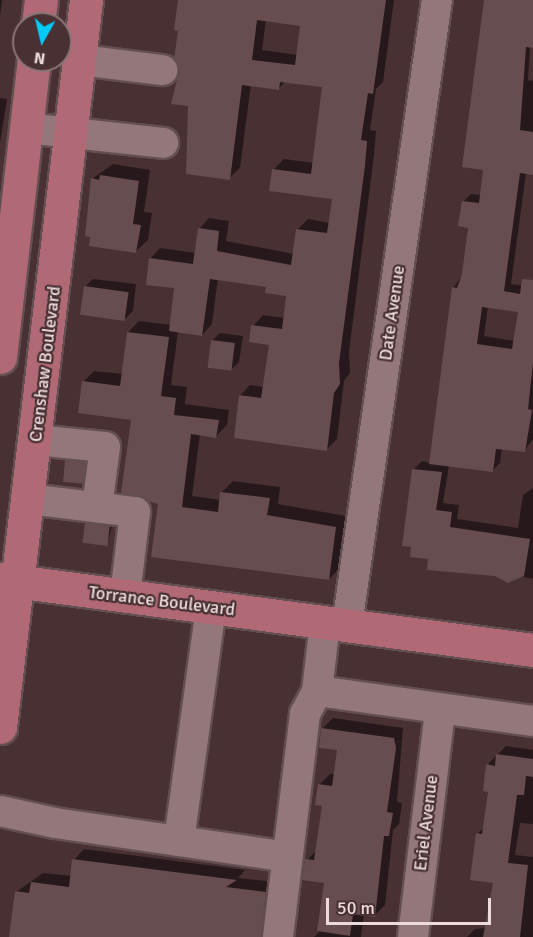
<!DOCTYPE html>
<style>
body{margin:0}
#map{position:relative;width:533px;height:937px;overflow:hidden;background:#493033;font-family:Signika,sans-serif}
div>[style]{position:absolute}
.shadow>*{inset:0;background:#0007}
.building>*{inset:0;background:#684d50;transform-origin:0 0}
.roads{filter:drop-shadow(2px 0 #634f51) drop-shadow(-2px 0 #634f51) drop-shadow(0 2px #634f51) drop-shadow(0 -2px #634f51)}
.minor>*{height:30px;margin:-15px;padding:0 15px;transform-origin:15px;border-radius:15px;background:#94777a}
.major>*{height:33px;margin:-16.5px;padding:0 16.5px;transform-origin:16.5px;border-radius:16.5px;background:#b16a75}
span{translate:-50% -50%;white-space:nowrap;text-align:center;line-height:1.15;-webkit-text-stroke:4.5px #493033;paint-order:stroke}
.street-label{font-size:18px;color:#ecdbdd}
.north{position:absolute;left:12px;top:12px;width:60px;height:60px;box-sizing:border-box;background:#493033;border:2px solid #8a7477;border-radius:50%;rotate:188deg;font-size:16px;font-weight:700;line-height:24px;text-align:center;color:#ecdbdd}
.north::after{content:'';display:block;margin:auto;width:21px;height:27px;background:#00cbf8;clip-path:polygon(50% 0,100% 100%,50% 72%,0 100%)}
.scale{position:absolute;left:326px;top:898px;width:165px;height:27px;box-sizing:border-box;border:3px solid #ecdbdd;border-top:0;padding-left:8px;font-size:18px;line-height:21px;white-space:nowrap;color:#ecdbdd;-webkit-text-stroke:4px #493033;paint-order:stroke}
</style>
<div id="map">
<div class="shadow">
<div style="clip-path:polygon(0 0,2px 0,0 17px)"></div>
<div style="clip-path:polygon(evenodd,180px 0,394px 0,383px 82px,376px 89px,370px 130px,376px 131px,374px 155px,349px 352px,350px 373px,344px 381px,337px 439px,327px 449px,240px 396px,250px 385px,264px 387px,271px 344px,253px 326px,263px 315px,285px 318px,288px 294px,268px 285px,218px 278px,212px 324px,202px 335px,178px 331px,171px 385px,187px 387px,185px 404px,229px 410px,227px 425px,216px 436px,200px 434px,192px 496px,221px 500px,222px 492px,233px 481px,280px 487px,278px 504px,346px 516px,340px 568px,329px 579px,160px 503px,132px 418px,83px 382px,94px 371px,123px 374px,128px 332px,139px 321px,171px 325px,176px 287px,150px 259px,160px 248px,196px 253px,199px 229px,209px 218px,229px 221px,226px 241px,294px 254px,297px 230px,308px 219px,330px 223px,334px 198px,273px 170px,284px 159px,314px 163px,324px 86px,286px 81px,279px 88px,251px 84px,240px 168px,229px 178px,190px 105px,181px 71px,180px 0,266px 20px,302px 25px,298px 55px,262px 50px,266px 20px)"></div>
<div style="clip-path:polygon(evenodd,486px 0,533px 0,528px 80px,533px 81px,533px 174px,526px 173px,511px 284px,533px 287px,533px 439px,524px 451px,502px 448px,500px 463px,492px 471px,449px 465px,443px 503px,459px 505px,457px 519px,518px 528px,523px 495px,533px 488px,533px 579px,430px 557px,414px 469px,422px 461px,431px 463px,453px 288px,463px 275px,470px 226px,463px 202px,471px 194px,481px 195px,485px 169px,486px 0,488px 306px,519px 311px,515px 341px,484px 336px,488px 306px)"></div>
<div style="clip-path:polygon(0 98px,7px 99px,0 143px)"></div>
<div style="clip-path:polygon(113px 164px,150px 170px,144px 212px,152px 213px,148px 240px,136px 251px,92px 179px)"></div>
<div style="clip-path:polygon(93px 279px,136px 284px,133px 311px,125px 319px,85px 287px)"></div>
<div style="clip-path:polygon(220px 333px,243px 336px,239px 362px,231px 370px,212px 341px)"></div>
<div style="clip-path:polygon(70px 457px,88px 459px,82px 484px,67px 461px)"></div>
<div style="clip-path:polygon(90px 520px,113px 523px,107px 544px,87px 524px)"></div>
<div style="clip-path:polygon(333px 718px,403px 728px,397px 802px,402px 803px,399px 824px,393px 830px,385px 905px,375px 915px,364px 914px,361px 937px,314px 937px,319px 932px,326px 882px,306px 861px,317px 850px,323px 805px,320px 784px,330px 774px,335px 774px,339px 749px,323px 728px)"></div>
<div style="clip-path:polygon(506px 746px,533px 750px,533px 824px,520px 823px,515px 855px,533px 857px,533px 937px,467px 937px,475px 929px,486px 928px,495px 881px,477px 834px,485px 827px,489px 791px,487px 765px)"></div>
<div style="clip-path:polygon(84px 849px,245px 870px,238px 878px,276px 882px,272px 937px,11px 937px,16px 892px,43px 873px,72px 876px,74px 860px)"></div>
</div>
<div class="building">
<div style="clip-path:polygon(evenodd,178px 0,386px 0,373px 94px,368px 93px,361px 140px,367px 141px,365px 166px,339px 363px,340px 384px,334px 393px,327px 451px,234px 438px,239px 395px,261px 398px,269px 345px,249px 342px,251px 325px,282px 329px,286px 296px,265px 293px,266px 287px,210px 279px,202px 336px,169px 331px,174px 288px,146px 285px,149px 258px,193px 264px,198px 228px,219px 231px,217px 251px,291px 265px,296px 229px,327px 233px,332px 199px,269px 191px,272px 169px,311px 174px,322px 87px,280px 82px,279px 90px,242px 85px,230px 180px,186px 174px,188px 106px,171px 104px,179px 72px,174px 59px,178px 31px,174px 30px,178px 0,257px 20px,300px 26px,295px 65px,252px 60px,257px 20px)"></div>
<div style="clip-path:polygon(evenodd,484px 0,533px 0,533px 48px,526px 47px,520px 130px,533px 132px,533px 175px,520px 173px,504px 291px,520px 294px,522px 279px,533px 280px,533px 363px,528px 409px,532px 410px,525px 452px,496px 449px,493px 472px,429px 464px,452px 287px,457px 288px,462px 274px,468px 228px,458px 226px,462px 201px,479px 203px,483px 170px,462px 167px,484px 0,482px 307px,518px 312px,512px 349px,477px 344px,482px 307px)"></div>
<div style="clip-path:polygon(100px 175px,139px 181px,133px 224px,141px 225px,136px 253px,89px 246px,90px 237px,85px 236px,91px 178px,99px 180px)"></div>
<div style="left:84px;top:286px;width:45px;height:29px;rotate:8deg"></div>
<div style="clip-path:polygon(127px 332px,169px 337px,161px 396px,176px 398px,174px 415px,219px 420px,216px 438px,191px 434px,182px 507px,218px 512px,220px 492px,270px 498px,267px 515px,336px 527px,329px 580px,151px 557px,158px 504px,121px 493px,131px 420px,78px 413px,82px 381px,120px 386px)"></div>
<div style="left:211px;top:340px;width:24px;height:28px;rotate:7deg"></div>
<div style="left:65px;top:460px;width:21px;height:22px;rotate:5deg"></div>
<div style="clip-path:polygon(412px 469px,442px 472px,436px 510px,452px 512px,450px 527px,530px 539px,524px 576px,508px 583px,495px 576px,427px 570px,428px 559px,410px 557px,411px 547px,402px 546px)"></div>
<div style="left:85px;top:523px;width:25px;height:20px;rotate:7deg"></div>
<div style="clip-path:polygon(321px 728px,394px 738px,396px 748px,387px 812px,393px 813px,389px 836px,384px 836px,375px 917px,353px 914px,350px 936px,317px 931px,324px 883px,302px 880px,305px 859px,314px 860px,322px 806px,315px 805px,318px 784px,332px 786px,337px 750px,319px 748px)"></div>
<div style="clip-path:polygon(496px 754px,533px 759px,533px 777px,526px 776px,524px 795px,517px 795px,508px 863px,528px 865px,520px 937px,483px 937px,493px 883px,470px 880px,476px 833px,482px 834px,488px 792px,483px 791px,486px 764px,495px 766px)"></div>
<div style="clip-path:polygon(72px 859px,237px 880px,226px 887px,266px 892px,261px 937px,9px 937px,15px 891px,29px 893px,31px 882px,69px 887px)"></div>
</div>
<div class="roads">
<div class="minor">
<div style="left:80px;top:60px;width:83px;rotate:7deg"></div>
<div style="left:26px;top:128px;width:138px;rotate:6.2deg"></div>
<div style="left:36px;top:440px;width:69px;rotate:5.8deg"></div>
<div style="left:105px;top:447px;width:61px;rotate:97.6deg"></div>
<div style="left:29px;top:499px;width:107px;rotate:7deg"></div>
<div style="left:135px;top:512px;width:85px;rotate:96.8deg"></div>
<div style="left:325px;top:623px;width:68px;rotate:96.7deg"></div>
<div style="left:317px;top:691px;width:218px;rotate:7.9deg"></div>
<div style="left:347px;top:625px;width:631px;rotate:-81.81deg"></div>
<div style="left:0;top:811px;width:56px;rotate:12.3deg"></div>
<div style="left:55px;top:823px;width:235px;rotate:8.3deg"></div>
<div style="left:179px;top:841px;width:235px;rotate:-82.2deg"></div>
<div style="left:278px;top:937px;width:225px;rotate:-83.1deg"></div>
<div style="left:305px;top:714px;width:26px;rotate:-62deg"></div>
<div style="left:413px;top:937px;width:230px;rotate:-83.2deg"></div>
</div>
<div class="major">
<div style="left:38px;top:24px;width:24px;rotate:-83deg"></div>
<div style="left:0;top:357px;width:299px;rotate:-83.5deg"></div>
<div style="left:0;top:579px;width:538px;rotate:7.59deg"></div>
<div style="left:0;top:727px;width:732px;rotate:-83.25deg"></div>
</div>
</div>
<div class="street-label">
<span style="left:392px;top:313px;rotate:-82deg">Date Avenue</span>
<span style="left:45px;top:364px;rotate:-83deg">Crenshaw Boulevard</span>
<span style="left:162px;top:601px;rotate:7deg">Torrance Boulevard</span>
<span style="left:426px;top:823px;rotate:-83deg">Eriel Avenue</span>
</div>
<div class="north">N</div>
<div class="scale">50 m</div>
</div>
